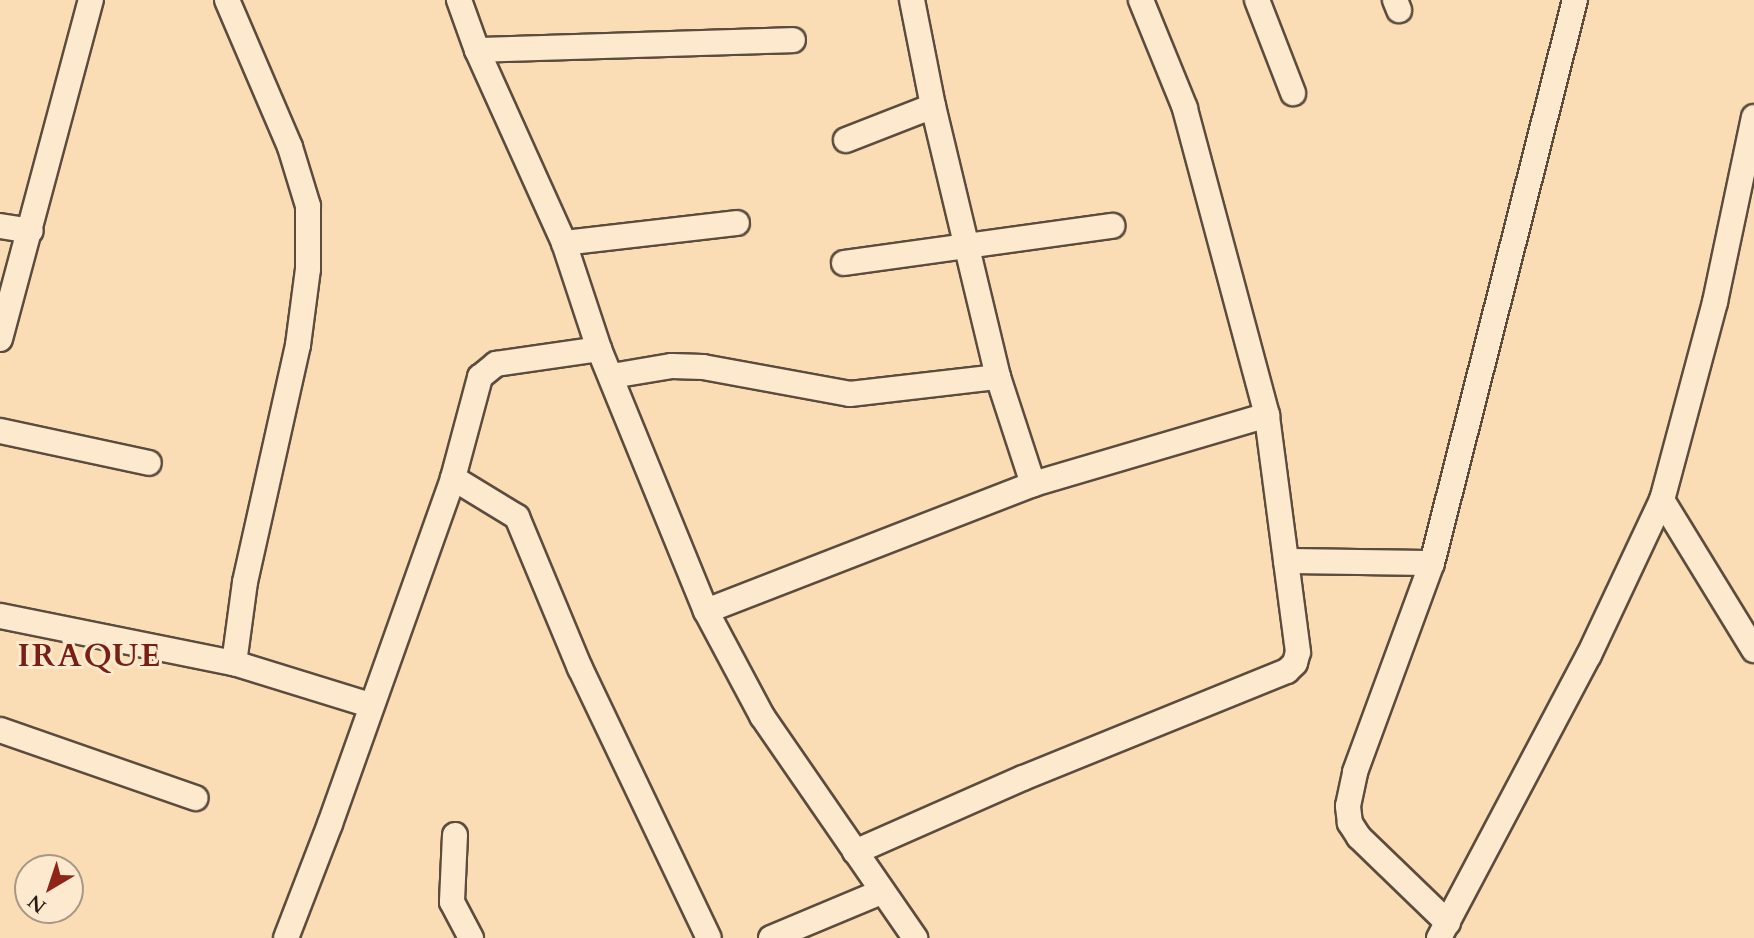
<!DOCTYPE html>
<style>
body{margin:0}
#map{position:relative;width:1754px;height:938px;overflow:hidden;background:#faddb4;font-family:Cardo,serif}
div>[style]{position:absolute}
.roads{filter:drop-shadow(2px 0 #5c4c3e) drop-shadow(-2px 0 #5c4c3e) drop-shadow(0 2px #5c4c3e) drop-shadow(0 -2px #5c4c3e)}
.street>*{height:24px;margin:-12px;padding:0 12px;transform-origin:12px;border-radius:12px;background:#fce9ce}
span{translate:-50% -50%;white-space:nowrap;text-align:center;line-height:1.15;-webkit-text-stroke:6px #fce9ce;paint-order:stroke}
.district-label{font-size:32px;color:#7a1f14;font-weight:700;letter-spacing:2px}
.north{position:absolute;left:14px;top:854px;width:70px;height:70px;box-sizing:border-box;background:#fce9ce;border:2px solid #a79784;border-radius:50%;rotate:219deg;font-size:19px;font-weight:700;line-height:28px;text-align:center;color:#281b16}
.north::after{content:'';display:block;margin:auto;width:24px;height:32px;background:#8f2418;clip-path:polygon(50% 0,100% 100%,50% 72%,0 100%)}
</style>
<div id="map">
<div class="roads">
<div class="street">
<div style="left:227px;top:0;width:160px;rotate:66.8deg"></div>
<div style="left:290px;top:147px;width:62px;rotate:73deg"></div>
<div style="left:308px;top:206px;width:63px;rotate:90deg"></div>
<div style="left:308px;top:269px;width:77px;rotate:97.5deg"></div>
<div style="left:298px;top:345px;width:243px;rotate:102.6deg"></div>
<div style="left:245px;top:582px;width:82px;rotate:97.7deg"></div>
<div style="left:459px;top:0;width:53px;rotate:70.2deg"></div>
<div style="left:477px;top:50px;width:212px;rotate:65.7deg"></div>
<div style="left:564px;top:243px;width:112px;rotate:71.7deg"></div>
<div style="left:599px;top:349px;width:283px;rotate:67.8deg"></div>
<div style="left:706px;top:611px;width:119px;rotate:61.9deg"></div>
<div style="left:762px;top:716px;width:270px;rotate:55.4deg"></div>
<div style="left:912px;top:0;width:108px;rotate:78.8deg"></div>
<div style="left:933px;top:106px;width:279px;rotate:76.5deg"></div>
<div style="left:998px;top:377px;width:113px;rotate:71.9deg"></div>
<div style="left:1257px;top:0;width:100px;rotate:68.8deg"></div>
<div style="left:1395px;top:0;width:11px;rotate:68deg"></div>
<div style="left:477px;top:50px;width:316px;rotate:-1.8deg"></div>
<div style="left:846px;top:140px;width:93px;rotate:-21.3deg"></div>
<div style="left:0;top:226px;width:31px;rotate:9deg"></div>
<div style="left:564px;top:243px;width:174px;rotate:-6.6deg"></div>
<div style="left:844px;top:263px;width:271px;rotate:-7.9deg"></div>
<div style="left:0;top:339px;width:351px;rotate:-75deg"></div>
<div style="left:612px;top:376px;width:61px;rotate:-9.5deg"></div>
<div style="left:672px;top:366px;width:31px;rotate:2deg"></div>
<div style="left:703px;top:367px;width:149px;rotate:10.4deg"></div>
<div style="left:850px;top:394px;width:149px;rotate:-6.6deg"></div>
<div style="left:0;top:431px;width:152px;rotate:12.1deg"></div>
<div style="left:453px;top:478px;width:75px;rotate:31.4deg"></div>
<div style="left:517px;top:517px;width:164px;rotate:67.4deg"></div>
<div style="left:580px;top:668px;width:299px;rotate:64.5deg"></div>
<div style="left:1662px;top:500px;width:176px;rotate:58.5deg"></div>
<div style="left:1286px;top:561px;width:146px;rotate:0.8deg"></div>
<div style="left:706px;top:611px;width:351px;rotate:-21.2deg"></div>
<div style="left:1033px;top:484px;width:244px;rotate:-16.4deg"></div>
<div style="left:0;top:616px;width:239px;rotate:11.4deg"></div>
<div style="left:234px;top:663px;width:142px;rotate:17.2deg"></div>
<div style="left:0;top:730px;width:207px;rotate:19.2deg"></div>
<div style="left:455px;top:835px;width:67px;rotate:92.6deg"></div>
<div style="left:452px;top:902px;width:41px;rotate:62.2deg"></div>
<div style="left:855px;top:852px;width:184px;rotate:-23.8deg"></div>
<div style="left:1023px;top:778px;width:285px;rotate:-22.1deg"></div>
<div style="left:1287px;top:671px;width:11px;rotate:-45deg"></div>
<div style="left:1295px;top:663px;width:11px;rotate:-75deg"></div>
<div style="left:1298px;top:652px;width:239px;rotate:-97.5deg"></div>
<div style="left:1267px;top:415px;width:318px;rotate:-105deg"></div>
<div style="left:1185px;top:108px;width:117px;rotate:-112.2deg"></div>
<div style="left:1448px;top:923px;width:124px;rotate:-136deg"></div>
<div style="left:1359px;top:837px;width:17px;rotate:-123deg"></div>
<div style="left:1350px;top:823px;width:17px;rotate:-97deg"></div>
<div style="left:1348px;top:806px;width:35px;rotate:-78deg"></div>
<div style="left:1355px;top:772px;width:223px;rotate:-69.8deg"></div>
<div style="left:1432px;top:563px;width:581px;rotate:-75.75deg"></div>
<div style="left:286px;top:938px;width:122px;rotate:-68.9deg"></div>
<div style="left:330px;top:824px;width:367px;rotate:-70.4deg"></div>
<div style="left:453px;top:478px;width:105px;rotate:-75deg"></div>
<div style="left:480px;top:377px;width:21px;rotate:-39deg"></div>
<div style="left:496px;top:364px;width:104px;rotate:-8.3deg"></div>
<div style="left:771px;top:938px;width:119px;rotate:-22.7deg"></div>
<div style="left:1439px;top:938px;width:320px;rotate:-62.1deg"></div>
<div style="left:1589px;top:655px;width:171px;rotate:-64.8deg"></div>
<div style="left:1662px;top:500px;width:205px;rotate:-75deg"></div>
<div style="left:1715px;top:302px;width:189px;rotate:-78.1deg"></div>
</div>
</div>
<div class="district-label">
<span style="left:90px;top:656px">IRAQUE</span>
</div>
<div class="north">N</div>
</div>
